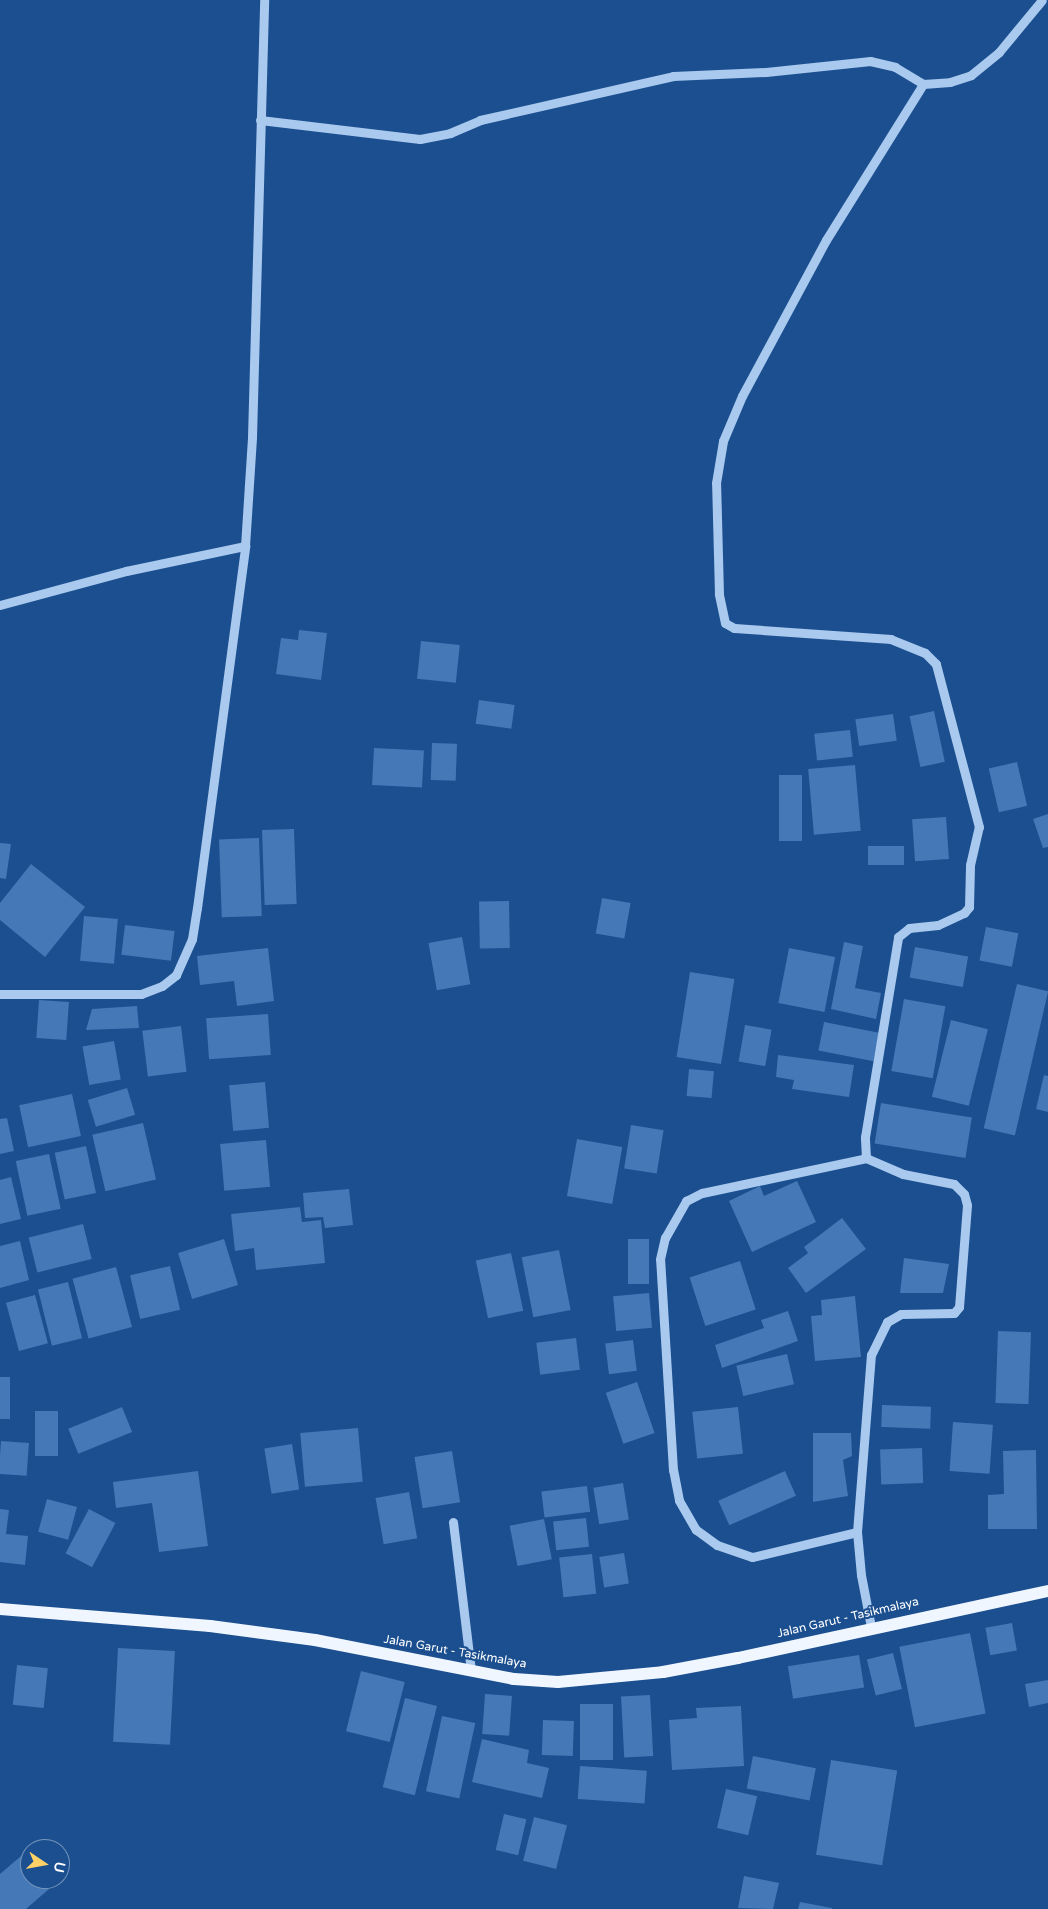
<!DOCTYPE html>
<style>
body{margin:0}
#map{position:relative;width:1048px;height:1909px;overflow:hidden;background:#1b4f8f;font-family:"Varela Round",sans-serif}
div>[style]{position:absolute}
.building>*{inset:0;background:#4478b7;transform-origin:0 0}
.minor>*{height:9px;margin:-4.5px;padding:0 4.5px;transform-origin:4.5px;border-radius:4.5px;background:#a9c9ee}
.major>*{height:12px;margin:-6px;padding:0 6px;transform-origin:6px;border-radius:6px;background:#f0f6ff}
span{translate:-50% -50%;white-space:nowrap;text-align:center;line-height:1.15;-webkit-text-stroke:4.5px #1b4f8f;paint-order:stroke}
.street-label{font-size:12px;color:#fff}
.north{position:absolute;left:20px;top:1839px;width:50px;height:50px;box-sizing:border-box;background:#1b4f8f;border:1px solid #7695bc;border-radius:50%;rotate:102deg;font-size:14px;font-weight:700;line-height:20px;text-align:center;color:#fff}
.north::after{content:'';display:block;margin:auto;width:18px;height:22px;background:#ffd166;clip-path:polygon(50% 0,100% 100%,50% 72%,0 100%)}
</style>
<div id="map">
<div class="building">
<div style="clip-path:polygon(299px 630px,327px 633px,321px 680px,276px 674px,281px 638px,298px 640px)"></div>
<div style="left:421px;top:641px;width:39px;height:38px;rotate:6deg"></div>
<div style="left:479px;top:700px;width:36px;height:24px;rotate:8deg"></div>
<div style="left:934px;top:711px;width:52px;height:25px;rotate:78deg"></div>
<div style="left:893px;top:714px;width:27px;height:38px;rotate:82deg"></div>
<div style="left:850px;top:730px;width:27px;height:36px;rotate:84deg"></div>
<div style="left:432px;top:743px;width:25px;height:37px;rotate:2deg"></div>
<div style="left:374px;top:748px;width:50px;height:37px;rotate:3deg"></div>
<div style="left:1017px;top:762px;width:45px;height:29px;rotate:77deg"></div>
<div style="left:855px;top:765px;width:66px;height:47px;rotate:85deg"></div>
<div style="left:779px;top:775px;width:23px;height:66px"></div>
<div style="clip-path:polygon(1048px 814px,1048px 847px,1043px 848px,1033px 819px)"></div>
<div style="left:946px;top:817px;width:42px;height:34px;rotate:86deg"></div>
<div style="left:294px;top:829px;width:75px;height:32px;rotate:88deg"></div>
<div style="left:259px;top:838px;width:78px;height:40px;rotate:88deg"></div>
<div style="clip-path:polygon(0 843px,11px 844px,6px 879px,0 878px)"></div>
<div style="left:904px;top:846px;width:19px;height:36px;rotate:90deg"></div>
<div style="clip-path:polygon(31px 864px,85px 907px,45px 957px,0 920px,0 903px)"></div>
<div style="left:602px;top:898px;width:29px;height:36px;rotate:10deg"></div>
<div style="left:509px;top:901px;width:47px;height:30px;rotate:89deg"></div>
<div style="left:84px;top:916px;width:34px;height:45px;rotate:5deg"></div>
<div style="left:125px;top:925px;width:50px;height:30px;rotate:7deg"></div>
<div style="left:986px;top:927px;width:33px;height:34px;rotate:11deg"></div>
<div style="left:462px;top:937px;width:48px;height:34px;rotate:80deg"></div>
<div style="clip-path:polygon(844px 942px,863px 946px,855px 988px,881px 993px,876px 1019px,831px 1009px)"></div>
<div style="left:915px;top:947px;width:54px;height:31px;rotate:10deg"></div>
<div style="clip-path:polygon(268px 948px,274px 1001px,237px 1006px,234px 981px,200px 985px,197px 956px)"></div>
<div style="left:789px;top:948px;width:47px;height:56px;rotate:11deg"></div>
<div style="left:690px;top:972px;width:45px;height:86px;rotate:9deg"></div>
<div style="left:1017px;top:984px;width:32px;height:148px;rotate:13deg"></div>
<div style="left:904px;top:999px;width:42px;height:73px;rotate:10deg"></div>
<div style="left:39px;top:1000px;width:30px;height:38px;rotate:4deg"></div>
<div style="clip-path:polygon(137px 1006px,139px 1028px,86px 1030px,92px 1009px)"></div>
<div style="left:268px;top:1014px;width:41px;height:62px;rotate:86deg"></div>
<div style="left:951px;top:1020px;width:38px;height:79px;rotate:14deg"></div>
<div style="left:824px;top:1022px;width:56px;height:29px;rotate:11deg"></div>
<div style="left:745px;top:1025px;width:27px;height:37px;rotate:10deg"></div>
<div style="left:181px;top:1026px;width:46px;height:39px;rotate:83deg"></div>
<div style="left:114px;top:1041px;width:39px;height:32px;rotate:80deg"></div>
<div style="clip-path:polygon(778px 1055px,854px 1065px,849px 1097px,792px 1089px,794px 1080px,776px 1077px)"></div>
<div style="left:689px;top:1069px;width:25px;height:27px;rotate:5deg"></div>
<div style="clip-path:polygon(1044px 1075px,1048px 1076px,1048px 1112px,1036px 1109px)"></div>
<div style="left:265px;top:1082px;width:46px;height:36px;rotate:85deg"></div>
<div style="left:127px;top:1088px;width:28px;height:41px;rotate:73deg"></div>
<div style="left:72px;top:1094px;width:43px;height:54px;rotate:78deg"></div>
<div style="left:881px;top:1103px;width:92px;height:41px;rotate:9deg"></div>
<div style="clip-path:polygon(7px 1118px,14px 1151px,0 1154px,0 1119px)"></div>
<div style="left:143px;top:1123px;width:58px;height:52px;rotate:77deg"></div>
<div style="left:631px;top:1125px;width:33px;height:44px;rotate:9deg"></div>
<div style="left:577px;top:1139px;width:46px;height:58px;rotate:10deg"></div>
<div style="left:266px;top:1140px;width:47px;height:46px;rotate:85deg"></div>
<div style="left:86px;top:1146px;width:48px;height:32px;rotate:78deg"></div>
<div style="left:49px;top:1154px;width:56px;height:34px;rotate:78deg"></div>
<div style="clip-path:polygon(11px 1177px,21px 1219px,0 1224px,0 1180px)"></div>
<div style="clip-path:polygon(797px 1181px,816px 1222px,752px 1252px,729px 1201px,760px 1186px,764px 1196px)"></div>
<div style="clip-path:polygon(349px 1189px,353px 1225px,325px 1228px,323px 1217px,305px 1218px,303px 1193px)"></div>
<div style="clip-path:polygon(300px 1207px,302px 1222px,321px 1220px,325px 1263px,256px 1270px,254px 1248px,235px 1251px,231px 1214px)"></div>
<div style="clip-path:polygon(842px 1218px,866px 1249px,806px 1293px,788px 1268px,808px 1253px,804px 1247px)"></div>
<div style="left:83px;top:1224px;width:36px;height:56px;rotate:76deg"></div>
<div style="left:224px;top:1239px;width:48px;height:48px;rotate:73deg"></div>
<div style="left:628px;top:1239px;width:21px;height:45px"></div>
<div style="clip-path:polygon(20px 1241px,29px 1280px,0 1288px,0 1246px)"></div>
<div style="left:559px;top:1250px;width:61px;height:38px;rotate:79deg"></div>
<div style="left:511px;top:1253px;width:59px;height:36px;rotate:78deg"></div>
<div style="clip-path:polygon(904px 1258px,949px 1264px,943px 1293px,900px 1293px)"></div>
<div style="left:740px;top:1261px;width:51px;height:53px;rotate:72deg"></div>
<div style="left:170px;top:1266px;width:45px;height:41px;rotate:77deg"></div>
<div style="left:116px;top:1267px;width:62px;height:45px;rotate:75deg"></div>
<div style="left:68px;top:1282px;width:58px;height:31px;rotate:76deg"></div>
<div style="left:649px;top:1293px;width:35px;height:36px;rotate:85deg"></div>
<div style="left:35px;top:1295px;width:50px;height:30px;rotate:75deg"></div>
<div style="clip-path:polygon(855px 1296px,861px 1357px,815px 1361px,811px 1316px,822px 1315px,821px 1300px)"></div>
<div style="clip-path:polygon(788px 1311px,798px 1341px,722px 1368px,715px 1345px,764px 1328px,761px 1320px)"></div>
<div style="left:998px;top:1331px;width:33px;height:72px;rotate:2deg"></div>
<div style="left:576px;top:1338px;width:32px;height:40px;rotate:83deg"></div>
<div style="left:633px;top:1340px;width:31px;height:28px;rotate:83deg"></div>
<div style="left:787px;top:1354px;width:31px;height:52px;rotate:77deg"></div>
<div style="left:0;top:1377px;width:10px;height:42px"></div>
<div style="left:637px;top:1382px;width:54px;height:33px;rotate:71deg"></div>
<div style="left:882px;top:1405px;width:49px;height:22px;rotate:2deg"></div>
<div style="left:122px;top:1407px;width:27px;height:58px;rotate:68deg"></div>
<div style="left:738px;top:1407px;width:47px;height:46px;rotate:84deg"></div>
<div style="left:35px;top:1411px;width:23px;height:45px"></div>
<div style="left:953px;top:1422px;width:40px;height:49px;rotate:4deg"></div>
<div style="left:358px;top:1428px;width:54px;height:58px;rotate:85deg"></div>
<div style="clip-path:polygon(813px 1433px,851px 1433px,852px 1456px,843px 1460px,848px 1496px,813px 1502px)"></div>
<div style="left:1px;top:1441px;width:28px;height:33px;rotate:4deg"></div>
<div style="left:292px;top:1444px;width:46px;height:28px;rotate:81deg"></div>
<div style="left:922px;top:1448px;width:35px;height:42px;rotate:88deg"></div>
<div style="clip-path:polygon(1036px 1450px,1037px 1529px,988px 1529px,988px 1495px,1004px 1494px,1003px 1451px)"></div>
<div style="left:452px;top:1451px;width:52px;height:38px;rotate:81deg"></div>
<div style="clip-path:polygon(198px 1471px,208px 1546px,159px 1552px,152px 1503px,116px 1508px,113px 1482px)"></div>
<div style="left:785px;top:1471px;width:27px;height:73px;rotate:66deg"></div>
<div style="left:623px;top:1483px;width:37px;height:30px;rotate:81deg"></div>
<div style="left:587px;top:1486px;width:26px;height:46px;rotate:83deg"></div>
<div style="left:409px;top:1492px;width:47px;height:34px;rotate:80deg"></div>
<div style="left:47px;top:1499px;width:31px;height:34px;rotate:15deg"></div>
<div style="clip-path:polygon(0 1509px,9px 1510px,6px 1534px,28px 1536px,25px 1565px,0 1562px)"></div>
<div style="left:89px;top:1509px;width:30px;height:50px;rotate:28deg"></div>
<div style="left:586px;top:1518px;width:29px;height:33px;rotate:84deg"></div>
<div style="left:544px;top:1519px;width:41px;height:35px;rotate:79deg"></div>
<div style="left:624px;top:1553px;width:31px;height:25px;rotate:81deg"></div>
<div style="left:592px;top:1554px;width:40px;height:33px;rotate:84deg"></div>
<div style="left:1012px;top:1623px;width:28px;height:27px;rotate:80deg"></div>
<div style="left:970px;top:1633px;width:82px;height:72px;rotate:79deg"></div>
<div style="left:118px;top:1648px;width:57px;height:94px;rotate:3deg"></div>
<div style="left:893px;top:1653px;width:37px;height:27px;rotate:76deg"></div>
<div style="left:859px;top:1655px;width:33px;height:72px;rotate:81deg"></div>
<div style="left:17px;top:1665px;width:31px;height:40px;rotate:6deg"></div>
<div style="left:361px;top:1671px;width:45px;height:62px;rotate:14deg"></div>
<div style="clip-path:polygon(1048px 1680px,1048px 1703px,1029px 1707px,1025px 1684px)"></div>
<div style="left:485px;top:1694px;width:27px;height:40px;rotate:4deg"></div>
<div style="left:650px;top:1695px;width:61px;height:29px;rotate:87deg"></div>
<div style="left:405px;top:1698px;width:33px;height:92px;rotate:14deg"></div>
<div style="left:580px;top:1704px;width:33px;height:56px"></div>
<div style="clip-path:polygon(741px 1706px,744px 1766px,672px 1770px,669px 1720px,697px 1718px,696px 1708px)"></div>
<div style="left:442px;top:1716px;width:34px;height:77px;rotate:12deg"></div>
<div style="left:543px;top:1720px;width:31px;height:35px;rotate:2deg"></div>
<div style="clip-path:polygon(482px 1739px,529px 1750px,527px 1763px,549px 1768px,542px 1798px,472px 1782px)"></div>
<div style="left:753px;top:1756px;width:64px;height:33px;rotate:11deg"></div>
<div style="left:831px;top:1760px;width:67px;height:96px;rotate:9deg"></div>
<div style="left:580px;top:1766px;width:67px;height:33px;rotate:4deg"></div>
<div style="left:726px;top:1789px;width:32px;height:40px;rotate:13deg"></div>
<div style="left:504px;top:1814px;width:23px;height:37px;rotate:13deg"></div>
<div style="left:534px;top:1817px;width:34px;height:45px;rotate:14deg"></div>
<div style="clip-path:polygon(21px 1856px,30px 1866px,30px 1879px,41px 1879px,49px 1889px,26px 1909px,0 1909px,0 1874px)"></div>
<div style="clip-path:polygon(744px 1876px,779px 1883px,773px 1909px,738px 1908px)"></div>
<div style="clip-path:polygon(800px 1902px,832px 1908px,832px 1909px,798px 1909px)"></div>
</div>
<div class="minor">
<div style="left:260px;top:120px;width:161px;rotate:6.8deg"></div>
<div style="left:420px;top:139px;width:31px;rotate:-11deg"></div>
<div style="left:450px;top:133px;width:33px;rotate:-23deg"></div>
<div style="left:480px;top:120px;width:198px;rotate:-12.8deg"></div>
<div style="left:673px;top:76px;width:93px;rotate:-2.5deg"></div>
<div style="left:766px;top:72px;width:105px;rotate:-6deg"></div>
<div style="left:870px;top:61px;width:26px;rotate:13deg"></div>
<div style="left:895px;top:67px;width:33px;rotate:31deg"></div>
<div style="left:923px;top:84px;width:27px;rotate:-4deg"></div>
<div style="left:950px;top:82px;width:22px;rotate:-18deg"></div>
<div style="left:971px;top:75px;width:36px;rotate:-39deg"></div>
<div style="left:999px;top:52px;width:67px;rotate:-50.4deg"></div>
<div style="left:0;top:605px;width:131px;rotate:-15.1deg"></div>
<div style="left:126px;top:571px;width:122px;rotate:-11.9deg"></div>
<div style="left:245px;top:546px;width:109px;rotate:-86.3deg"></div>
<div style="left:252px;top:437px;width:437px;rotate:-88.4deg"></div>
<div style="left:0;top:994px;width:141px"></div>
<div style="left:141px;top:994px;width:22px;rotate:-21deg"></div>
<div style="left:162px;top:986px;width:18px;rotate:-38deg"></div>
<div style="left:176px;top:975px;width:39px;rotate:-66deg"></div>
<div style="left:192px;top:939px;width:31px;rotate:-81deg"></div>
<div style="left:197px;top:908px;width:365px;rotate:-82.4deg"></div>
<div style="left:453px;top:1522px;width:149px;rotate:83.1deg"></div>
<div style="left:857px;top:1532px;width:108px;rotate:166.6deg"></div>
<div style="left:752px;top:1557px;width:37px;rotate:-161deg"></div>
<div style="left:717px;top:1545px;width:26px;rotate:-144deg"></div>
<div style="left:696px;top:1530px;width:34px;rotate:-120deg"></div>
<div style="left:679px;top:1500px;width:31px;rotate:-101deg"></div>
<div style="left:673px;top:1470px;width:211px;rotate:-93.5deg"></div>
<div style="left:660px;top:1259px;width:22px;rotate:-77deg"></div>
<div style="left:665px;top:1238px;width:43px;rotate:-60.4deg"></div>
<div style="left:686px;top:1201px;width:18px;rotate:-27deg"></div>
<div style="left:702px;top:1193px;width:168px;rotate:-12deg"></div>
<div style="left:871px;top:1627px;width:53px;rotate:-100.9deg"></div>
<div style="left:861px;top:1575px;width:43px;rotate:-95.3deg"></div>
<div style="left:857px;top:1532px;width:178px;rotate:-85.5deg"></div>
<div style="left:871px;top:1355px;width:37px;rotate:-64deg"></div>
<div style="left:887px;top:1322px;width:16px;rotate:-30deg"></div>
<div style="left:901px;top:1314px;width:53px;rotate:-1.1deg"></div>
<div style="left:954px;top:1313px;width:8px;rotate:-50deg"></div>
<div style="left:959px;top:1307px;width:102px;rotate:-85.5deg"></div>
<div style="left:967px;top:1205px;width:11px;rotate:-105deg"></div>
<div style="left:964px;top:1194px;width:14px;rotate:-135deg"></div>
<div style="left:954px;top:1184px;width:52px;rotate:-168.9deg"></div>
<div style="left:903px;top:1174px;width:40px;rotate:-156.6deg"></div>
<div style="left:866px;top:1158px;width:21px;rotate:-93deg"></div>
<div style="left:865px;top:1137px;width:203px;rotate:-80.6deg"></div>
<div style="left:898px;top:937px;width:14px;rotate:-39deg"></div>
<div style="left:909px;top:928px;width:29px;rotate:-6deg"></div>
<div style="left:938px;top:925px;width:29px;rotate:-25deg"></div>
<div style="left:964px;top:913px;width:8px;rotate:-50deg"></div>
<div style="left:969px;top:907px;width:42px;rotate:-88.6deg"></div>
<div style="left:970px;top:865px;width:39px;rotate:-77deg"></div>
<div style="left:979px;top:827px;width:169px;rotate:-104.8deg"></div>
<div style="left:936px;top:664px;width:16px;rotate:-135deg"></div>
<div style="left:925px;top:653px;width:37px;rotate:-158deg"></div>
<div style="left:891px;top:639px;width:157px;rotate:-176deg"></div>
<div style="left:734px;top:628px;width:10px;rotate:-151deg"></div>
<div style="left:725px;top:623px;width:30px;rotate:-102deg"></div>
<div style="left:719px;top:594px;width:111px;rotate:-91.5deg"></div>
<div style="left:716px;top:483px;width:43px;rotate:-80.5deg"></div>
<div style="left:723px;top:441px;width:49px;rotate:-67.1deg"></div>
<div style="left:742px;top:396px;width:177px;rotate:-61.7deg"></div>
<div style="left:826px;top:240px;width:184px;rotate:-58.1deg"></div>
</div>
<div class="major">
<div style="left:0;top:1609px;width:211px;rotate:4.6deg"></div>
<div style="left:210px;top:1626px;width:106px;rotate:7.6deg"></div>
<div style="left:315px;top:1640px;width:203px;rotate:11.1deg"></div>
<div style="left:514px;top:1679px;width:44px;rotate:3.9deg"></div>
<div style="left:558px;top:1682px;width:105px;rotate:-5.4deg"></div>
<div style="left:663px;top:1672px;width:76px;rotate:-10.6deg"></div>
<div style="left:738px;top:1658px;width:317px;rotate:-12.2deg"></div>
</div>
<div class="street-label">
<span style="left:848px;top:1618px;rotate:-13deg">Jalan Garut - Tasikmalaya</span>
<span style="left:455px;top:1652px;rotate:10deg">Jalan Garut - Tasikmalaya</span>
</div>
<div class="north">U</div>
</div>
